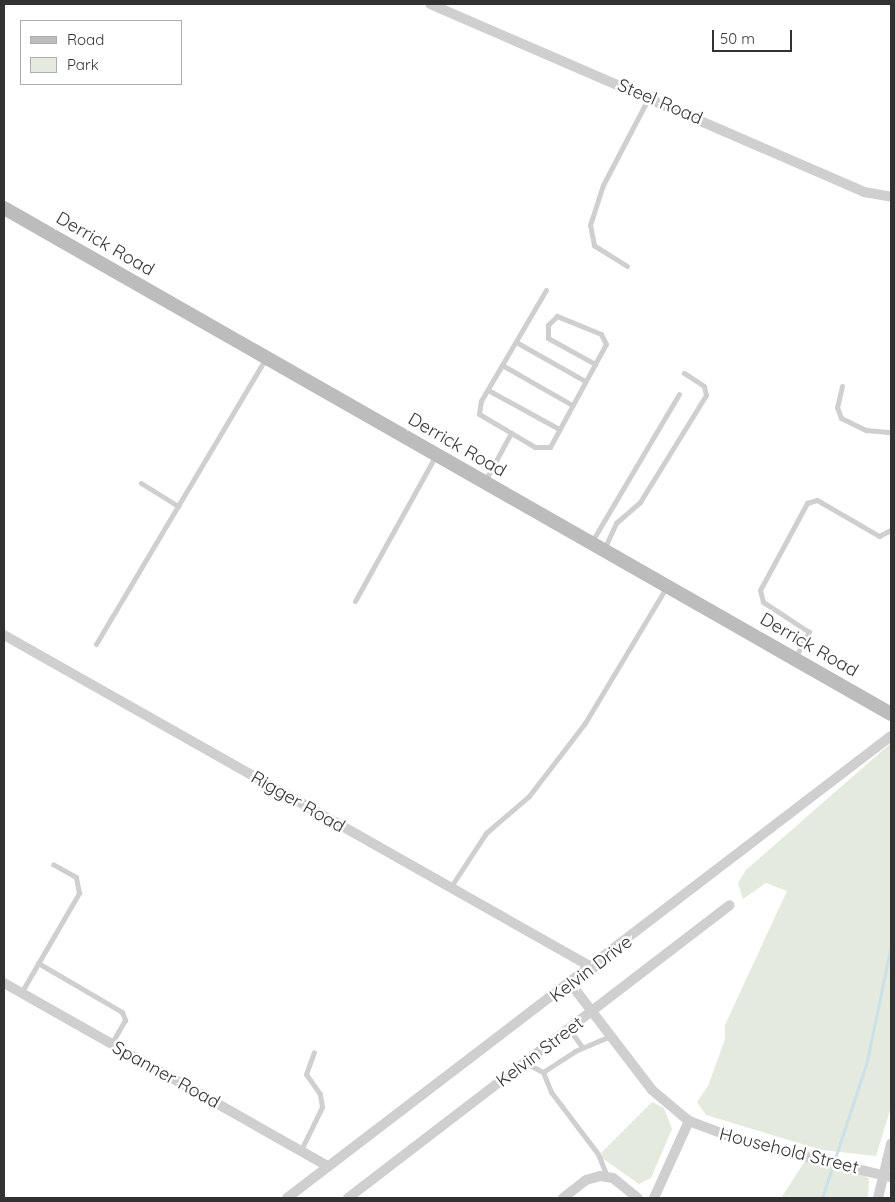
<!DOCTYPE html>
<style>
body{margin:0}
#map{position:relative;width:895px;height:1202px;overflow:hidden;background:#fff;font-family:Quicksand,sans-serif}
div>[style]{position:absolute}
.green>*{inset:0;background:#e5eade}
.stream>*{height:3px;margin:-1.5px;padding:0 1.5px;transform-origin:1.5px;border-radius:1.5px;background:#cce0ea}
.lane>*{height:5px;margin:-2.5px;padding:0 2.5px;transform-origin:2.5px;border-radius:2.5px;background:#cfcfcf}
.street>*{height:10px;margin:-5px;padding:0 5px;transform-origin:5px;border-radius:5px;background:#cfcfcf}
.secondary>*{height:14px;margin:-7px;padding:0 7px;transform-origin:7px;border-radius:7px;background:#bcbcbc}
span{translate:-50% -50%;white-space:nowrap;text-align:center;line-height:1.15;-webkit-text-stroke:5px #fff;paint-order:stroke}
.street-label{font-size:18px;color:#323232}
.frame{position:absolute;inset:0;border:5px solid #323232;pointer-events:none}
.legend{position:absolute;left:20px;top:20px;width:162px;height:65px;box-sizing:border-box;background:#fff;border:1px solid #adadad;margin:0;padding:6px 9px;list-style:none;font-size:15px;color:#323232}
.legend li{display:flex;align-items:center;gap:10px;height:25px}
.legend b{width:25px;border:1px solid #adadad}
.scale{position:absolute;left:712px;top:30px;width:80px;height:22px;box-sizing:border-box;border:2px solid #323232;border-top:0;padding-left:6px;font-size:15px;line-height:18px;white-space:nowrap;color:#323232;-webkit-text-stroke:4px #fff;paint-order:stroke}
</style>
<div id="map">
<div class="green">
<div style="clip-path:polygon(891px 743px,891px 1107px,876px 1156px,822px 1150px,706px 1115px,697px 1102px,708px 1086px,725px 1039px,725px 1025px,787px 891px,766px 883px,743px 899px,738px 883px,746px 870px)"></div>
<div style="clip-path:polygon(652px 1102px,664px 1108px,672px 1129px,651px 1178px,639px 1184px,602px 1158px,602px 1152px)"></div>
<div style="clip-path:polygon(807px 1158px,860px 1172px,869px 1179px,868px 1198px,781px 1198px)"></div>
</div>
<div class="stream">
<div style="left:822px;top:1198px;width:144px;rotate:-71.8deg"></div>
<div style="left:867px;top:1061px;width:118px;rotate:-78.3deg"></div>
</div>
<div class="lane">
<div style="left:627px;top:266px;width:39px;rotate:-148deg"></div>
<div style="left:594px;top:245px;width:20px;rotate:-101deg"></div>
<div style="left:590px;top:225px;width:42px;rotate:-72deg"></div>
<div style="left:603px;top:185px;width:99px;rotate:-62.4deg"></div>
<div style="left:546px;top:290px;width:129px;rotate:120.4deg"></div>
<div style="left:481px;top:401px;width:13px;rotate:99deg"></div>
<div style="left:479px;top:414px;width:65px;rotate:30.5deg"></div>
<div style="left:535px;top:447px;width:15px"></div>
<div style="left:550px;top:447px;width:117px;rotate:-61.5deg"></div>
<div style="left:606px;top:344px;width:11px;rotate:-117deg"></div>
<div style="left:601px;top:334px;width:48px;rotate:-157.8deg"></div>
<div style="left:557px;top:316px;width:13px;rotate:135deg"></div>
<div style="left:548px;top:325px;width:13px;rotate:90deg"></div>
<div style="left:548px;top:338px;width:54px;rotate:29deg"></div>
<div style="left:516px;top:342px;width:79px;rotate:29.5deg"></div>
<div style="left:502px;top:365px;width:81px;rotate:29.7deg"></div>
<div style="left:842px;top:386px;width:22px;rotate:103deg"></div>
<div style="left:837px;top:407px;width:12px;rotate:70deg"></div>
<div style="left:841px;top:418px;width:28px;rotate:26deg"></div>
<div style="left:866px;top:430px;width:25px;rotate:5deg"></div>
<div style="left:488px;top:390px;width:81px;rotate:28.8deg"></div>
<div style="left:485px;top:481px;width:55px;rotate:-61.6deg"></div>
<div style="left:141px;top:483px;width:44px;rotate:31.9deg"></div>
<div style="left:591px;top:543px;width:173px;rotate:-59.4deg"></div>
<div style="left:604px;top:549px;width:29px;rotate:-65deg"></div>
<div style="left:616px;top:523px;width:32px;rotate:-41deg"></div>
<div style="left:640px;top:502px;width:126px;rotate:-58.3deg"></div>
<div style="left:706px;top:395px;width:9px;rotate:-103deg"></div>
<div style="left:704px;top:386px;width:24px;rotate:-147deg"></div>
<div style="left:355px;top:601px;width:167px;rotate:-61deg"></div>
<div style="left:96px;top:644px;width:333px;rotate:-59.3deg"></div>
<div style="left:795px;top:658px;width:30px;rotate:-62deg"></div>
<div style="left:809px;top:632px;width:55px;rotate:-146.9deg"></div>
<div style="left:763px;top:602px;width:12px;rotate:-104deg"></div>
<div style="left:760px;top:590px;width:99px;rotate:-61.6deg"></div>
<div style="left:807px;top:503px;width:10px;rotate:-17deg"></div>
<div style="left:817px;top:500px;width:72px;rotate:30.1deg"></div>
<div style="left:879px;top:536px;width:13px;rotate:-27deg"></div>
<div style="left:450px;top:888px;width:66px;rotate:-56.8deg"></div>
<div style="left:486px;top:833px;width:57px;rotate:-40.7deg"></div>
<div style="left:529px;top:796px;width:92px;rotate:-52.5deg"></div>
<div style="left:585px;top:723px;width:160px;rotate:-59.1deg"></div>
<div style="left:38px;top:963px;width:97px;rotate:30.3deg"></div>
<div style="left:122px;top:1012px;width:9px;rotate:69deg"></div>
<div style="left:125px;top:1020px;width:28px;rotate:120deg"></div>
<div style="left:21px;top:993px;width:116px;rotate:-59.9deg"></div>
<div style="left:79px;top:893px;width:16px;rotate:-101deg"></div>
<div style="left:76px;top:877px;width:26px;rotate:-151deg"></div>
<div style="left:569px;top:1029px;width:22px;rotate:54deg"></div>
<div style="left:526px;top:1063px;width:19px;rotate:28deg"></div>
<div style="left:543px;top:1072px;width:22px;rotate:68deg"></div>
<div style="left:551px;top:1092px;width:78px;rotate:52.8deg"></div>
<div style="left:598px;top:1154px;width:24px;rotate:68deg"></div>
<div style="left:543px;top:1072px;width:38px;rotate:-33deg"></div>
<div style="left:575px;top:1051px;width:38px;rotate:-23deg"></div>
<div style="left:301px;top:1150px;width:48px;rotate:-64deg"></div>
<div style="left:322px;top:1107px;width:13px;rotate:-99deg"></div>
<div style="left:320px;top:1094px;width:24px;rotate:-125deg"></div>
<div style="left:306px;top:1074px;width:23px;rotate:-70deg"></div>
</div>
<div class="street">
<div style="left:430px;top:4px;width:473px;rotate:23.4deg"></div>
<div style="left:864px;top:192px;width:27px;rotate:10deg"></div>
<div style="left:4px;top:635px;width:677px;rotate:29.48deg"></div>
<div style="left:4px;top:983px;width:372px;rotate:29.5deg"></div>
<div style="left:571px;top:984px;width:133px;rotate:52.6deg"></div>
<div style="left:652px;top:1090px;width:48px;rotate:40deg"></div>
<div style="left:689px;top:1121px;width:60px;rotate:20.6deg"></div>
<div style="left:745px;top:1142px;width:150px;rotate:13.5deg"></div>
<div style="left:287px;top:1198px;width:760px;rotate:-37.41deg"></div>
<div style="left:348px;top:1198px;width:481px;rotate:-37.5deg"></div>
<div style="left:563px;top:1198px;width:29px;rotate:-38deg"></div>
<div style="left:586px;top:1180px;width:15px;rotate:-16deg"></div>
<div style="left:600px;top:1176px;width:13px;rotate:9deg"></div>
<div style="left:613px;top:1178px;width:32px;rotate:39deg"></div>
<div style="left:654px;top:1198px;width:85px;rotate:-65.6deg"></div>
<div style="left:878px;top:1198px;width:56px;rotate:-76.5deg"></div>
</div>
<div class="secondary">
<div style="left:4px;top:208px;width:1021px;rotate:29.7deg"></div>
</div>
<div class="street-label">
<span style="left:660px;top:102px;rotate:23deg">Steel Road</span>
<span style="left:105px;top:244px;rotate:30deg">Derrick Road</span>
<span style="left:457px;top:445px;rotate:30deg">Derrick Road</span>
<span style="left:809px;top:645px;rotate:30deg">Derrick Road</span>
<span style="left:298px;top:802px;rotate:30deg">Rigger Road</span>
<span style="left:591px;top:969px;rotate:-37deg">Kelvin Drive</span>
<span style="left:540px;top:1052px;rotate:-37deg">Kelvin Street</span>
<span style="left:166px;top:1075px;rotate:29deg">Spanner Road</span>
<span style="left:789px;top:1151px;rotate:14deg">Household Street</span>
</div>
<div class="frame"></div>
<ul class="legend">
<li><b style="height:6px;background:#bcbcbc"></b>Road</li>
<li><b style="height:14px;background:#e5eade"></b>Park</li>
</ul>
<div class="scale">50 m</div>
</div>
